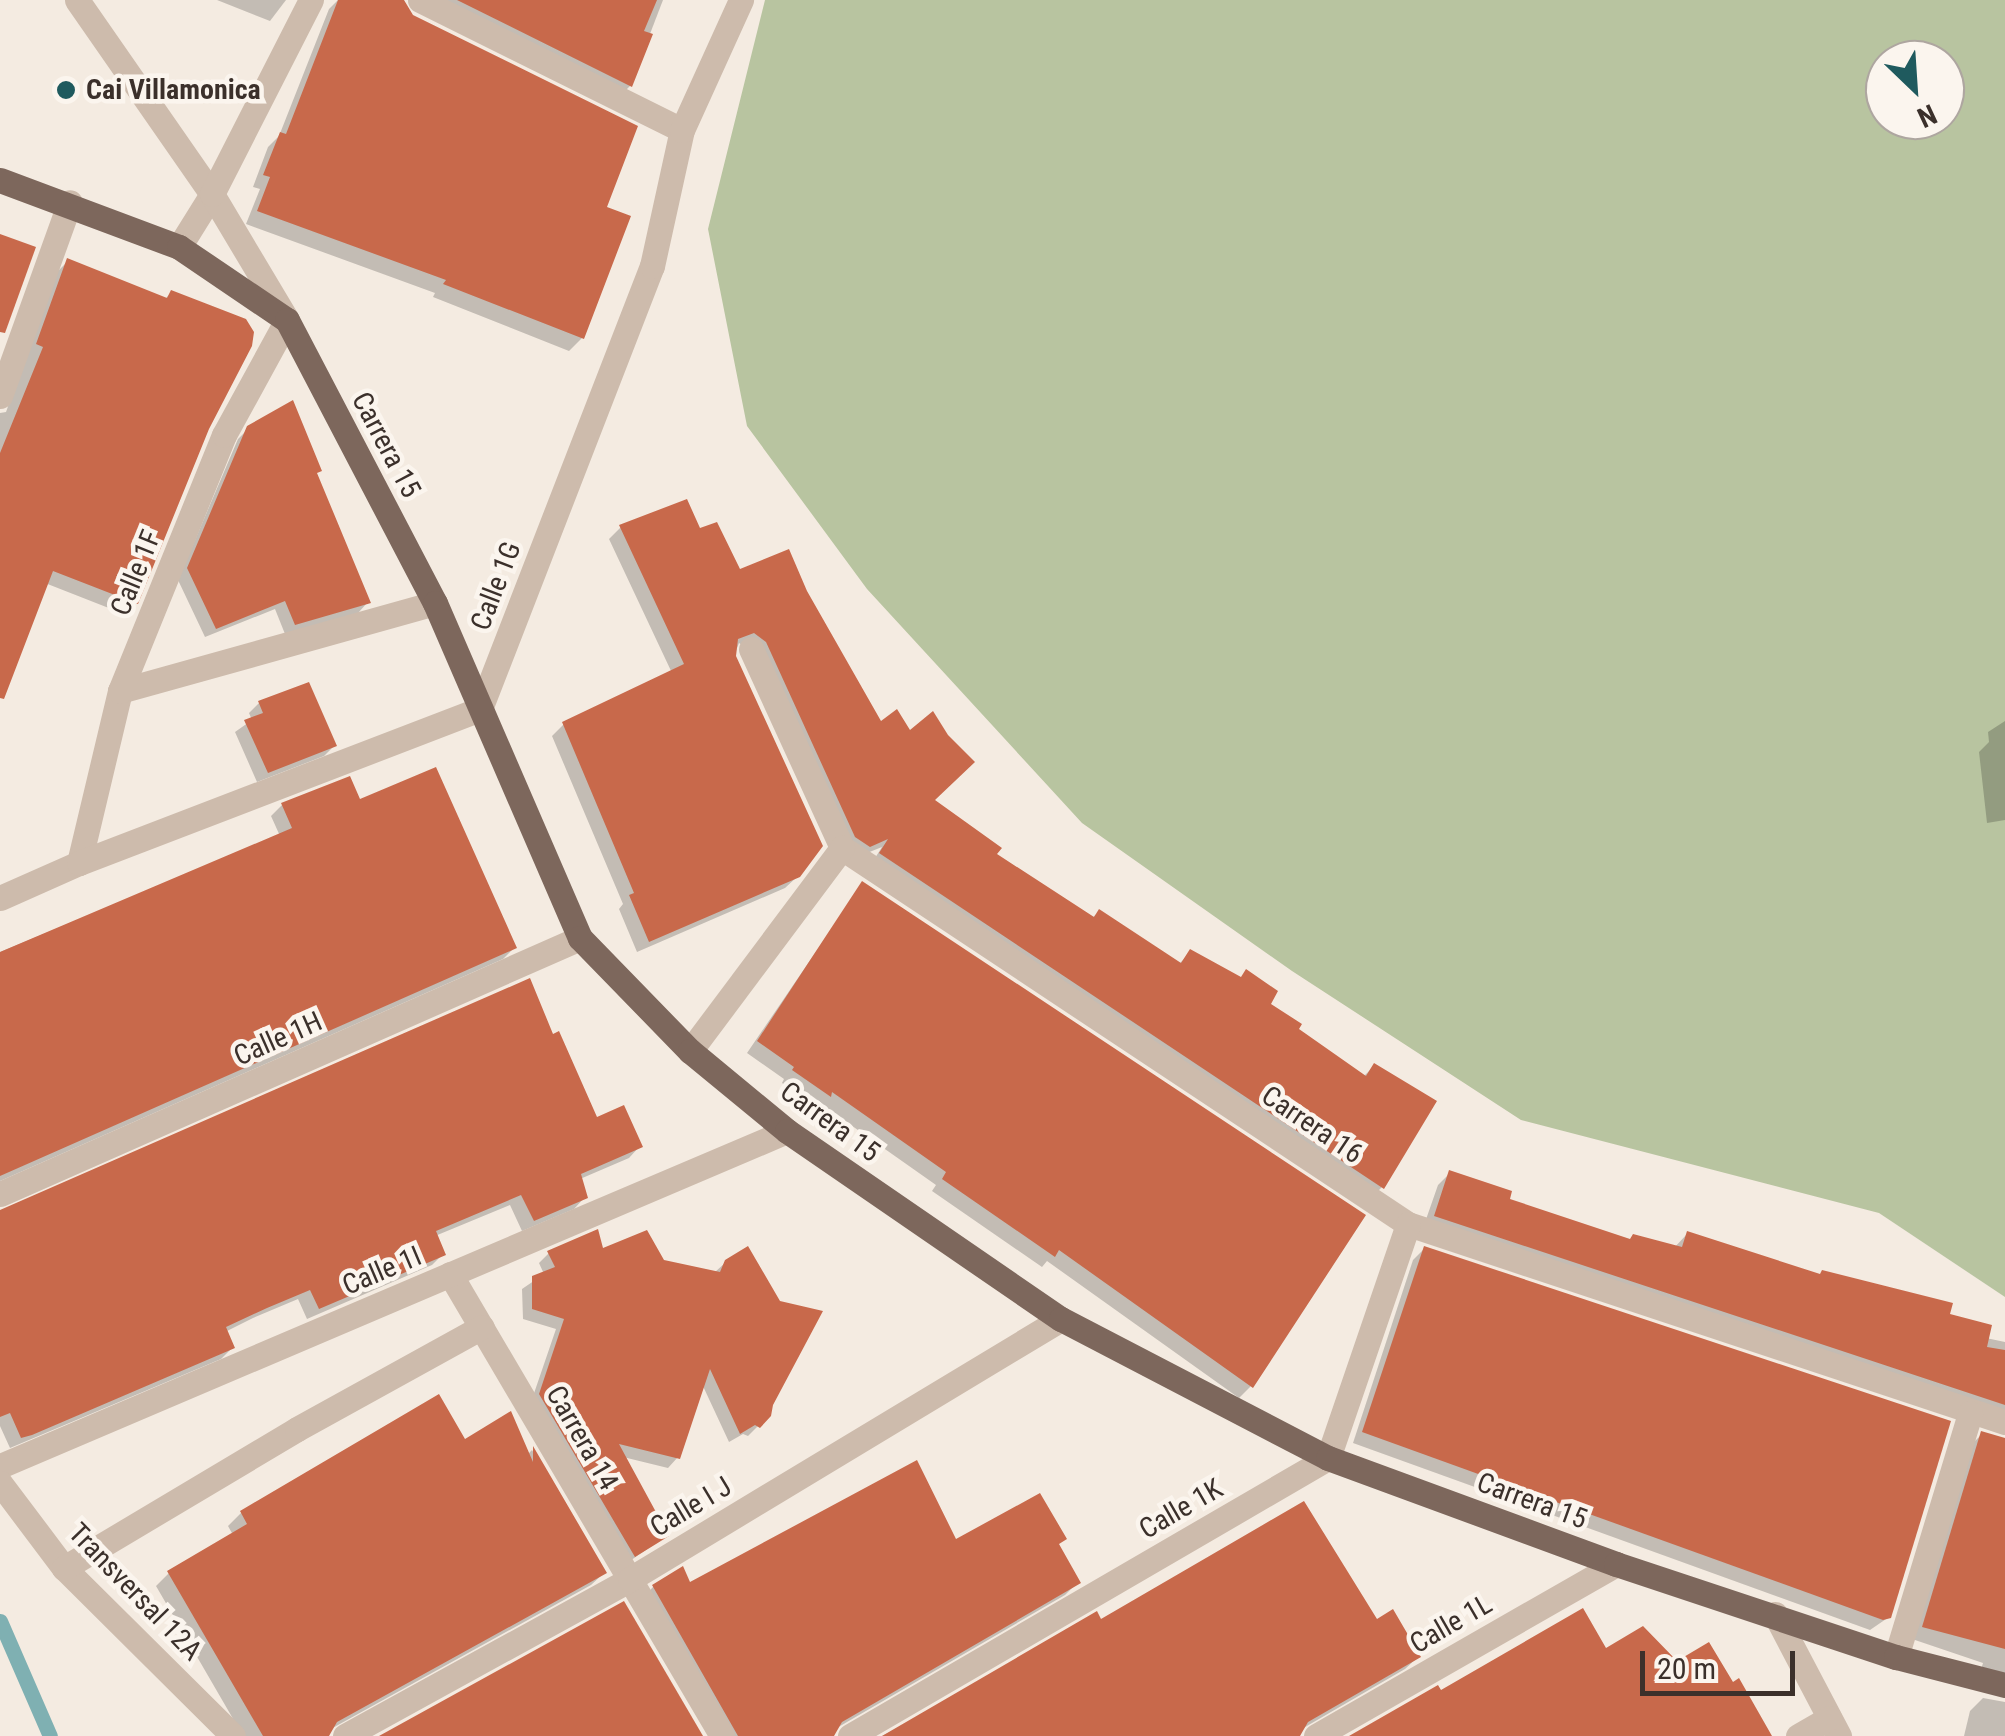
<!DOCTYPE html>
<style>
body{margin:0}
#map{position:relative;width:2005px;height:1736px;overflow:hidden;background:#f4ebe1;font-family:"Roboto Condensed",sans-serif}
div>[style]{position:absolute}
.green>*{inset:0;background:#b8c4a0}
.shadow>*{inset:0;background:#0003}
.stream>*{height:15px;margin:-7.5px;padding:0 7.5px;transform-origin:7.5px;border-radius:7.5px;background:#7fb0b2}
.building>*{inset:0;background:#c8694b}
.minor>*{height:25px;margin:-12.5px;padding:0 12.5px;transform-origin:12.5px;border-radius:12.5px;background:#cdbbac}
.major>*{height:25px;margin:-12.5px;padding:0 12.5px;transform-origin:12.5px;border-radius:12.5px;background:#7d675c}
.dots>*{width:28px;height:28px;translate:-50% -50%;box-sizing:border-box;border:5px solid #fbf5ee;border-radius:50%}
span{translate:-50% -50%;white-space:nowrap;text-align:center;line-height:1.15;-webkit-text-stroke:9px #fbf5ee;paint-order:stroke}
.poi-label{font-size:28px;color:#3b302b;font-weight:700}
.left{translate:0 -50%;text-align:left}
.street-label{font-size:28px;color:#3b302b}
.north{position:absolute;left:1865px;top:40px;width:100px;height:100px;box-sizing:border-box;background:#fbf5ee;border:2px solid #aea6a0;border-radius:50%;rotate:155deg;font-size:28px;font-weight:700;line-height:40px;text-align:center;color:#3b302b}
.north::after{content:'';display:block;margin:auto;width:35px;height:45px;background:#1f5a5e;clip-path:polygon(50% 0,100% 100%,50% 72%,0 100%)}
.scale{position:absolute;left:1640px;top:1651px;width:155px;height:45px;box-sizing:border-box;border:5px solid #3b302b;border-top:0;padding-left:12px;font-size:30px;line-height:35px;white-space:nowrap;color:#3b302b;-webkit-text-stroke:8px #fbf5ee;paint-order:stroke}
</style>
<div id="map">
<div class="green">
<div style="clip-path:polygon(evenodd,765px 0,2005px 0,2005px 1297px,1879px 1213px,1521px 1120px,1292px 971px,1082px 823px,867px 589px,747px 426px,708px 229px,765px 0,1885px 60px,1945px 60px,1945px 120px,1885px 120px,1885px 60px)"></div>
</div>
<div class="shadow">
<div style="clip-path:polygon(217px 0,286px 0,270px 21px)"></div>
<div style="clip-path:polygon(338px 0,350px 0,582px 338px,569px 351px,433px 297px,435px 293px,246px 224px,260px 189px,253px 187px,268px 147px,279px 136px,329px 9px)"></div>
<div style="clip-path:polygon(445px 0,663px 0,630px 86px,618px 98px)"></div>
<div style="clip-path:polygon(68px 261px,164px 300px,171px 293px,207px 428px,136px 603px,124px 614px,45px 583px,0 663px,0 413px,6px 412px,56px 273px)"></div>
<div style="clip-path:polygon(249px 428px,315px 474px,368px 602px,358px 613px,285px 634px,275px 609px,205px 637px,178px 580px,238px 439px)"></div>
<div style="clip-path:polygon(621px 527px,699px 532px,739px 573px,805px 592px,880px 725px,932px 801px,994px 855px,1092px 918px,1099px 912px,1179px 964px,1191px 952px,1363px 1077px,1374px 1066px,1382px 1187px,1371px 1198px,870px 866px,882px 847px,857px 857px,755px 654px,739px 643px,734px 656px,798px 876px,785px 888px,637px 952px,619px 909px,623px 904px,552px 736px,564px 724px,672px 673px,609px 539px)"></div>
<div style="clip-path:polygon(259px 703px,334px 746px,324px 756px,257px 782px,235px 732px,252px 720px,249px 713px)"></div>
<div style="clip-path:polygon(2005px 721px,2005px 820px,1987px 823px,1979px 752px,1989px 742px,1988px 732px)"></div>
<div style="clip-path:polygon(359px 802px,514px 948px,503px 959px,0 1181px,0 952px,280px 836px,271px 816px,282px 805px)"></div>
<div style="clip-path:polygon(862px 884px,1251px 1386px,1239px 1398px,1047px 1261px,1042px 1267px,932px 1191px,936px 1185px,821px 1104px,817px 1107px,782px 1083px,784px 1079px,747px 1053px)"></div>
<div style="clip-path:polygon(552px 1037px,595px 1120px,640px 1146px,629px 1158px,580px 1179px,585px 1197px,574px 1209px,522px 1231px,510px 1205px,435px 1236px,443px 1254px,432px 1265px,307px 1319px,298px 1299px,253px 1318px,225px 1332px,232px 1348px,221px 1359px,10px 1448px,0 1426px,0 1212px)"></div>
<div style="clip-path:polygon(1450px 1173px,1506px 1201px,1629px 1241px,1674px 1248px,1687px 1234px,1947px 1315px,1986px 1338px,2005px 1342px,2005px 1423px,1423px 1228px,1438px 1185px)"></div>
<div style="clip-path:polygon(1424px 1249px,1889px 1617px,1870px 1630px,1353px 1443px,1413px 1260px)"></div>
<div style="clip-path:polygon(601px 1251px,714px 1273px,726px 1262px,770px 1404px,769px 1415px,748px 1436px,743px 1434px,729px 1442px,702px 1384px,678px 1457px,668px 1468px,623px 1457px,666px 1536px,624px 1565px,530px 1405px,556px 1329px,523px 1319px,522px 1289px,544px 1274px,539px 1263px,549px 1253px)"></div>
<div style="clip-path:polygon(1982px 1434px,2005px 1439px,2005px 1689px,1979px 1676px,1983px 1663px,1912px 1639px,1970px 1446px)"></div>
<div style="clip-path:polygon(464px 1442px,527px 1455px,532px 1450px,604px 1573px,591px 1585px,329px 1730px,327px 1736px,243px 1736px,156px 1586px,169px 1573px,233px 1535px,228px 1526px,241px 1513px)"></div>
<div style="clip-path:polygon(955px 1542px,1057px 1545px,1078px 1582px,1065px 1595px,835px 1729px,832px 1736px,721px 1736px,641px 1600px,653px 1587px,689px 1585px)"></div>
<div style="clip-path:polygon(1100px 1622px,1376px 1623px,1418px 1657px,1405px 1669px,1300px 1730px,1298px 1736px,882px 1736px)"></div>
<div style="clip-path:polygon(1983px 1698px,2005px 1702px,2005px 1736px,1964px 1736px,1970px 1711px)"></div>
</div>
<div class="stream">
<div style="left:0;top:1621px;width:125px;rotate:66.5deg"></div>
</div>
<div class="building">
<div style="clip-path:polygon(338px 0,404px 0,413px 15px,638px 126px,607px 207px,631px 216px,584px 339px,443px 284px,446px 280px,257px 211px,270px 177px,263px 175px,280px 132px,286px 134px)"></div>
<div style="clip-path:polygon(457px 0,657px 0,644px 31px,653px 34px,632px 87px)"></div>
<div style="clip-path:polygon(0 234px,36px 247px,5px 333px,0 332px)"></div>
<div style="clip-path:polygon(67px 258px,167px 298px,171px 290px,246px 319px,254px 332px,252px 346px,209px 429px,138px 604px,53px 571px,4px 699px,0 698px,0 453px,43px 347px,36px 344px)"></div>
<div style="clip-path:polygon(293px 400px,322px 471px,317px 473px,371px 603px,295px 625px,285px 601px,216px 629px,187px 568px,247px 426px)"></div>
<div style="clip-path:polygon(687px 499px,700px 528px,717px 522px,740px 569px,789px 549px,807px 591px,881px 721px,897px 709px,910px 730px,933px 711px,948px 735px,975px 762px,935px 800px,1002px 848px,997px 854px,1094px 917px,1099px 909px,1181px 963px,1190px 949px,1241px 977px,1246px 969px,1278px 991px,1271px 1004px,1302px 1024px,1299px 1029px,1366px 1076px,1374px 1063px,1437px 1101px,1384px 1189px,879px 853px,888px 839px,870px 847px,855px 837px,766px 642px,754px 633px,738px 639px,736px 656px,823px 846px,800px 877px,649px 942px,629px 895px,634px 893px,562px 722px,684px 664px,619px 525px)"></div>
<div style="clip-path:polygon(309px 682px,337px 746px,268px 773px,244px 720px,263px 713px,258px 701px)"></div>
<div style="clip-path:polygon(436px 767px,517px 948px,0 1176px,0 952px,292px 828px,281px 803px,350px 776px,360px 799px)"></div>
<div style="clip-path:polygon(862px 881px,1366px 1215px,1253px 1388px,1059px 1250px,1055px 1257px,942px 1179px,946px 1172px,832px 1092px,831px 1097px,792px 1070px,794px 1067px,757px 1041px)"></div>
<div style="clip-path:polygon(530px 978px,553px 1034px,559px 1031px,597px 1117px,624px 1105px,643px 1147px,581px 1174px,588px 1198px,534px 1221px,521px 1195px,455px 1223px,436px 1231px,446px 1255px,319px 1309px,310px 1290px,267px 1308px,226px 1327px,235px 1348px,32px 1435px,21px 1438px,10px 1413px,0 1417px,0 1210px)"></div>
<div style="clip-path:polygon(1449px 1170px,1512px 1191px,1510px 1199px,1630px 1239px,1633px 1234px,1682px 1247px,1687px 1231px,1820px 1274px,1822px 1270px,1953px 1303px,1950px 1314px,1992px 1325px,1987px 1347px,2005px 1350px,2005px 1405px,1434px 1216px)"></div>
<div style="clip-path:polygon(598px 1229px,603px 1248px,647px 1230px,664px 1260px,720px 1272px,725px 1260px,748px 1246px,780px 1301px,823px 1311px,773px 1405px,771px 1416px,760px 1428px,755px 1425px,740px 1434px,710px 1369px,680px 1459px,619px 1444px,669px 1536px,635px 1557px,539px 1394px,564px 1319px,532px 1309px,532px 1276px,555px 1267px,547px 1251px)"></div>
<div style="clip-path:polygon(1424px 1246px,1951px 1421px,1891px 1618px,1883px 1620px,1362px 1432px)"></div>
<div style="clip-path:polygon(439px 1394px,465px 1439px,511px 1411px,533px 1462px,533px 1446px,607px 1573px,337px 1722px,329px 1736px,263px 1736px,167px 1571px,247px 1524px,240px 1511px)"></div>
<div style="clip-path:polygon(1981px 1431px,2005px 1438px,2005px 1649px,1922px 1627px)"></div>
<div style="clip-path:polygon(917px 1460px,956px 1539px,1040px 1493px,1067px 1539px,1059px 1544px,1081px 1583px,842px 1722px,834px 1736px,738px 1736px,652px 1585px,683px 1566px,690px 1582px)"></div>
<div style="clip-path:polygon(1304px 1501px,1377px 1619px,1393px 1609px,1421px 1657px,1308px 1722px,1300px 1736px,882px 1736px,1097px 1611px,1101px 1619px)"></div>
<div style="clip-path:polygon(624px 1601px,703px 1736px,379px 1736px)"></div>
<div style="clip-path:polygon(1583px 1608px,1606px 1648px,1643px 1626px,1677px 1661px,1709px 1642px,1733px 1682px,1739px 1678px,1772px 1736px,1349px 1736px,1438px 1685px,1441px 1690px)"></div>
</div>
<div class="minor">
<div style="left:77px;top:0;width:236px;rotate:55.2deg"></div>
<div style="left:212px;top:194px;width:62px;rotate:121.9deg"></div>
<div style="left:420px;top:0;width:292px;rotate:26.4deg"></div>
<div style="left:0;top:396px;width:206px;rotate:-70.2deg"></div>
<div style="left:751px;top:649px;width:219px;rotate:65.4deg"></div>
<div style="left:842px;top:848px;width:680px;rotate:33.6deg"></div>
<div style="left:1408px;top:1224px;width:629px;rotate:18.35deg"></div>
<div style="left:120px;top:691px;width:327px;rotate:-15.6deg"></div>
<div style="left:79px;top:863px;width:177px;rotate:-76.6deg"></div>
<div style="left:120px;top:691px;width:276px;rotate:-67.9deg"></div>
<div style="left:224px;top:435px;width:131px;rotate:-61.3deg"></div>
<div style="left:287px;top:320px;width:147px;rotate:-120.8deg"></div>
<div style="left:212px;top:194px;width:218px;rotate:-63deg"></div>
<div style="left:0;top:898px;width:86px;rotate:-23.9deg"></div>
<div style="left:79px;top:863px;width:430px;rotate:-21deg"></div>
<div style="left:480px;top:709px;width:475px;rotate:-68.8deg"></div>
<div style="left:652px;top:266px;width:139px;rotate:-77.6deg"></div>
<div style="left:682px;top:130px;width:143px;rotate:-65.6deg"></div>
<div style="left:690px;top:1051px;width:254px;rotate:-53.2deg"></div>
<div style="left:0;top:1194px;width:634px;rotate:-23.82deg"></div>
<div style="left:450px;top:1274px;width:536px;rotate:59.51deg"></div>
<div style="left:0;top:1466px;width:855px;rotate:-23.06deg"></div>
<div style="left:0;top:1483px;width:106px;rotate:53deg"></div>
<div style="left:64px;top:1568px;width:238px;rotate:44.8deg"></div>
<div style="left:64px;top:1568px;width:271px;rotate:-30.8deg"></div>
<div style="left:297px;top:1429px;width:211px;rotate:-28.9deg"></div>
<div style="left:1775px;top:1614px;width:138px;rotate:62.3deg"></div>
<div style="left:1896px;top:1657px;width:255px;rotate:-73.1deg"></div>
<div style="left:345px;top:1736px;width:325px;rotate:-28.8deg"></div>
<div style="left:630px;top:1579px;width:503px;rotate:-31.1deg"></div>
<div style="left:850px;top:1736px;width:553px;rotate:-30.18deg"></div>
<div style="left:1328px;top:1458px;width:247px;rotate:-71.1deg"></div>
<div style="left:1316px;top:1736px;width:346px;rotate:-29.8deg"></div>
<div style="left:1798px;top:1736px;width:36px;rotate:-30deg"></div>
</div>
<div class="major">
<div style="left:0;top:180px;width:191px;rotate:20.5deg"></div>
<div style="left:179px;top:247px;width:130px;rotate:34.1deg"></div>
<div style="left:287px;top:320px;width:319px;rotate:62.4deg"></div>
<div style="left:435px;top:603px;width:365px;rotate:66.6deg"></div>
<div style="left:580px;top:938px;width:158px;rotate:45.8deg"></div>
<div style="left:690px;top:1051px;width:126px;rotate:39.5deg"></div>
<div style="left:787px;top:1131px;width:332px;rotate:34.5deg"></div>
<div style="left:1061px;top:1319px;width:301px;rotate:27.5deg"></div>
<div style="left:1328px;top:1458px;width:307px;rotate:20.2deg"></div>
<div style="left:1616px;top:1564px;width:295px;rotate:18.4deg"></div>
<div style="left:1896px;top:1657px;width:113px;rotate:14.4deg"></div>
</div>
<div class="dots">
<div style="left:66px;top:90px;background:#1f5a5e"></div>
</div>
<div class="poi-label">
<span class="left" style="left:86px;top:90px">Cai Villamonica</span>
</div>
<div class="street-label">
<span style="left:386px;top:445px;rotate:62deg">Carrera 15</span>
<span style="left:136px;top:573px;rotate:-68deg">Calle 1F</span>
<span style="left:496px;top:586px;rotate:-69deg">Calle 1G</span>
<span style="left:278px;top:1039px;rotate:-24deg">Calle 1H</span>
<span style="left:830px;top:1122px;rotate:36deg">Carrera 15</span>
<span style="left:1312px;top:1125px;rotate:34deg">Carrera 16</span>
<span style="left:382px;top:1271px;rotate:-23deg">Calle 1I</span>
<span style="left:582px;top:1438px;rotate:60deg">Carrera 14</span>
<span style="left:1532px;top:1501px;rotate:20deg">Carrera 15</span>
<span style="left:691px;top:1507px;rotate:-31deg">Calle I J</span>
<span style="left:1181px;top:1509px;rotate:-30deg">Calle 1K</span>
<span style="left:135px;top:1592px;rotate:46deg">Transversal 12A</span>
<span style="left:1451px;top:1624px;rotate:-30deg">Calle 1L</span>
</div>
<div class="north">N</div>
<div class="scale">20 m</div>
</div>
